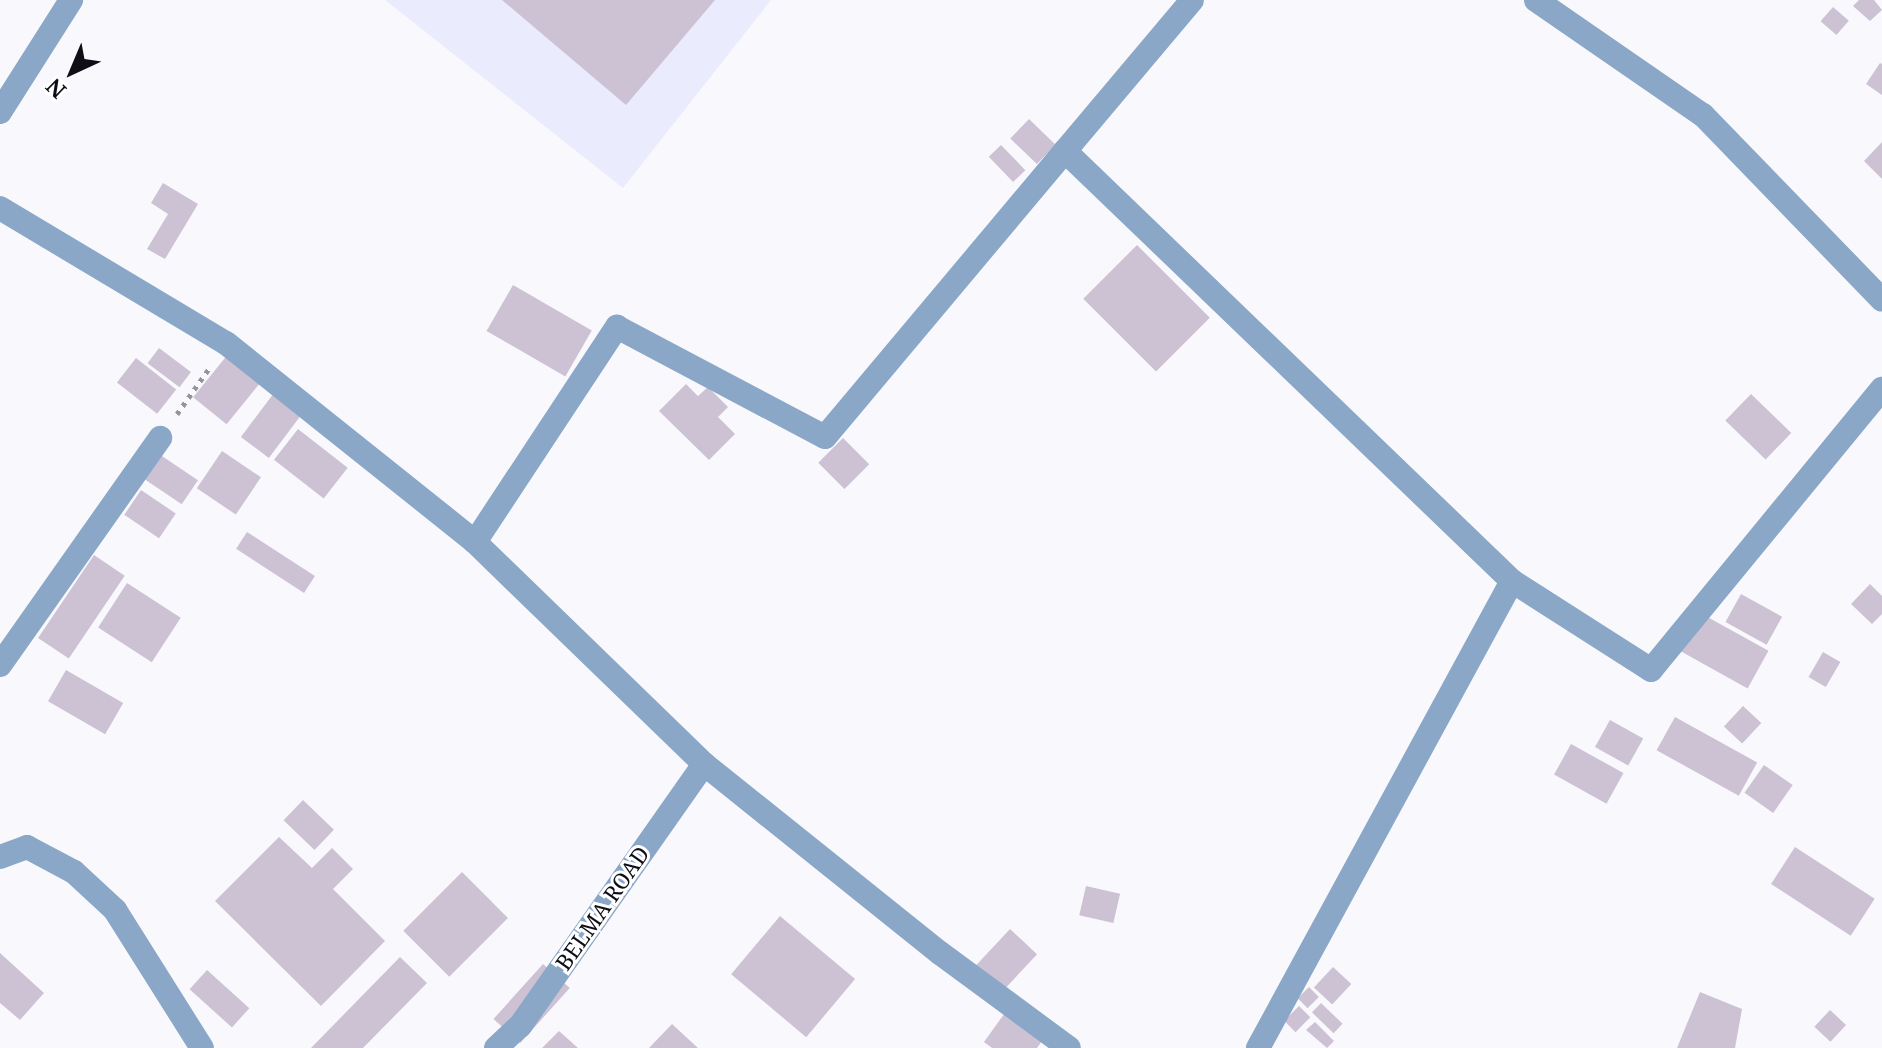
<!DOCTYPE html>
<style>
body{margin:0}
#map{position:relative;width:1882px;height:1048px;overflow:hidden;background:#f9f9fd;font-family:"Noto Serif",serif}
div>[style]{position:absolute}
.built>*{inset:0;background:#eaebfd}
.building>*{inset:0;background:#cdc1d4;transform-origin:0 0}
.path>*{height:5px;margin-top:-2.5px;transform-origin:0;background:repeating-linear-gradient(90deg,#94959a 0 4px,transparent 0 10px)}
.street>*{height:24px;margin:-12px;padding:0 12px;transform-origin:12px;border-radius:12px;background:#8aa7c7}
span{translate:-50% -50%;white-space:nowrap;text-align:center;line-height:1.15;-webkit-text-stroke:6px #fff;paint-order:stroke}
.street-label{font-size:22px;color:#0e0f16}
.north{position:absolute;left:32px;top:32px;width:80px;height:80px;-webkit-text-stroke:6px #fff;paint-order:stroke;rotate:224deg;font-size:22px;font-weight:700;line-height:32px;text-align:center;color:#0e0f16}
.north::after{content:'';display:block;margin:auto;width:28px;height:36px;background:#0e0f16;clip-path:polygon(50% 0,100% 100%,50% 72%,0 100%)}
</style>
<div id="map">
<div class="built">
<div style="clip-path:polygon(385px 0,771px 0,623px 188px)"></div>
</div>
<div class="building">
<div style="clip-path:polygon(502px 0,715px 0,626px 105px)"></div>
<div style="clip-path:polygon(1859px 0,1874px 0,1882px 10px,1870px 21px,1853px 6px)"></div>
<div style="left:1833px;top:7px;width:21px;height:19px;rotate:41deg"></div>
<div style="clip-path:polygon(1880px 63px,1882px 64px,1882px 95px,1866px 84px)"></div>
<div style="left:1029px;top:119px;width:37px;height:27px;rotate:44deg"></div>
<div style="clip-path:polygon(1882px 142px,1882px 179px,1864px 161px)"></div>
<div style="left:1001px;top:145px;width:35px;height:17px;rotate:46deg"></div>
<div style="clip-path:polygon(163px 183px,198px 204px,165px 259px,147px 249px,168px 214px,151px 203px)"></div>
<div style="left:1137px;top:245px;width:103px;height:76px;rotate:45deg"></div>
<div style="left:513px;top:285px;width:91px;height:53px;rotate:30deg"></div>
<div style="left:159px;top:348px;width:40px;height:19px;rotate:37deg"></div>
<div style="left:229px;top:353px;width:43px;height:57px;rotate:39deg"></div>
<div style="left:136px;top:358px;width:51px;height:31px;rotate:38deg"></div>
<div style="clip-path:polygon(686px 384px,698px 396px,708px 387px,728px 407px,718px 417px,735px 434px,709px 460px,659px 411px)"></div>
<div style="left:280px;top:385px;width:35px;height:65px;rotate:37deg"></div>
<div style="left:1751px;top:394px;width:56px;height:37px;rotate:44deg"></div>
<div style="left:298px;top:429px;width:63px;height:39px;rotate:38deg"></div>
<div style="left:843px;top:438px;width:37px;height:35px;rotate:45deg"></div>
<div style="left:222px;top:451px;width:47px;height:45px;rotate:34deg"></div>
<div style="left:159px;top:454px;width:47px;height:29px;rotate:34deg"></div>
<div style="left:141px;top:490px;width:42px;height:30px;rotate:34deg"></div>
<div style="left:247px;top:532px;width:81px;height:20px;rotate:33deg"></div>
<div style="left:94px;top:555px;width:37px;height:100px;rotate:34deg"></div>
<div style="left:127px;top:583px;width:64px;height:53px;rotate:33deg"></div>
<div style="clip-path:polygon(1870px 584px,1882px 596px,1882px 614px,1872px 624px,1851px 604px)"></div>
<div style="left:1741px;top:594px;width:47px;height:32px;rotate:29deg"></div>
<div style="left:1702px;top:614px;width:76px;height:43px;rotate:29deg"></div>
<div style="left:1823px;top:652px;width:20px;height:29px;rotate:30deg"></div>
<div style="left:66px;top:670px;width:66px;height:36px;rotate:30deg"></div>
<div style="left:1743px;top:706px;width:25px;height:28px;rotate:43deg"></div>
<div style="left:1675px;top:717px;width:94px;height:38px;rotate:29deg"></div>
<div style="left:1610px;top:720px;width:38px;height:31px;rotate:29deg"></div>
<div style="left:1571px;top:744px;width:60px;height:35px;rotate:29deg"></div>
<div style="left:1764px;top:765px;width:35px;height:34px;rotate:35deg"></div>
<div style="left:303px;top:800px;width:43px;height:28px;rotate:44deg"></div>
<div style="clip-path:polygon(279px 837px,312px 868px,332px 848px,353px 869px,333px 889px,385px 941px,321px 1006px,215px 901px)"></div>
<div style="left:1795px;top:847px;width:95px;height:44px;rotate:33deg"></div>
<div style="left:462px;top:872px;width:65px;height:83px;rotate:45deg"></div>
<div style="left:1086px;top:886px;width:35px;height:30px;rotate:13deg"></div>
<div style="left:780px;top:916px;width:98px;height:76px;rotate:40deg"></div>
<div style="left:1010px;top:929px;width:37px;height:50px;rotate:43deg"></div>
<div style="clip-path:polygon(0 953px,44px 993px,20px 1020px,0 1003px)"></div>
<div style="clip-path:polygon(400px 957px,427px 983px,363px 1048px,311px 1048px)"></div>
<div style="left:543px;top:964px;width:36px;height:74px;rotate:42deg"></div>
<div style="left:1333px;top:967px;width:25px;height:28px;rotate:43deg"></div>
<div style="left:207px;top:970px;width:57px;height:26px;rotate:42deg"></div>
<div style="left:1309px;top:987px;width:14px;height:16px;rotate:45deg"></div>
<div style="clip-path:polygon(1700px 992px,1742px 1009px,1735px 1048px,1677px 1048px)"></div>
<div style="clip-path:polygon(1012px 1003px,1049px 1031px,1037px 1048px,992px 1048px,984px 1042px)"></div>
<div style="left:1321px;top:1003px;width:30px;height:13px;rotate:44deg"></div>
<div style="left:1299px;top:1006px;width:16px;height:21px;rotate:45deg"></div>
<div style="left:1830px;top:1010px;width:22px;height:23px;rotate:43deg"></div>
<div style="clip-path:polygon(1315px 1022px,1334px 1041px,1327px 1048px,1306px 1030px)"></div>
<div style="clip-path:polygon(672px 1024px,698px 1048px,649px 1048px)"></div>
<div style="clip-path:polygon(559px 1031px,578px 1048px,542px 1048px)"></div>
</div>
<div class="path">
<div style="left:177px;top:414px;width:57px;rotate:-54.9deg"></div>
</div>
<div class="street">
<div style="left:1536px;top:0;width:203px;rotate:34.6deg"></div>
<div style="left:1703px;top:115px;width:257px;rotate:45.9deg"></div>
<div style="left:0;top:112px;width:133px;rotate:-57.6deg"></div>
<div style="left:1065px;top:151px;width:197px;rotate:-49.9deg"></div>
<div style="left:0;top:208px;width:263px;rotate:30.9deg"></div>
<div style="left:226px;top:343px;width:319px;rotate:38.6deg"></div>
<div style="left:475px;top:542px;width:319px;rotate:44.1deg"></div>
<div style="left:704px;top:764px;width:302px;rotate:38.7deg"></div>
<div style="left:940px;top:953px;width:160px;rotate:36.4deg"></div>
<div style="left:475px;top:542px;width:258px;rotate:-56.6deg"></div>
<div style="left:617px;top:327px;width:235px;rotate:27.9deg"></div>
<div style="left:825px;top:437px;width:373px;rotate:-50deg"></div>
<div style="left:1065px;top:151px;width:620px;rotate:43.89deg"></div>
<div style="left:1512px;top:581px;width:532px;rotate:118.54deg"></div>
<div style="left:1512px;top:581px;width:165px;rotate:32.6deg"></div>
<div style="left:1651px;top:670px;width:364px;rotate:-50.6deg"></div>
<div style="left:0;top:665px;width:278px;rotate:-54.8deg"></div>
<div style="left:0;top:857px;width:29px;rotate:-20deg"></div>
<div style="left:27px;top:847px;width:53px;rotate:28deg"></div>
<div style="left:74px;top:872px;width:56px;rotate:42.8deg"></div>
<div style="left:115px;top:910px;width:163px;rotate:57.8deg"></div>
<div style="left:496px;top:1048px;width:33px;rotate:-43deg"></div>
<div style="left:520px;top:1026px;width:320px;rotate:-54.9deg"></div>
</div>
<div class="street-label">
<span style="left:602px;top:908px;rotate:-55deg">BELMA ROAD</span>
</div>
<div class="north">N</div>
</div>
